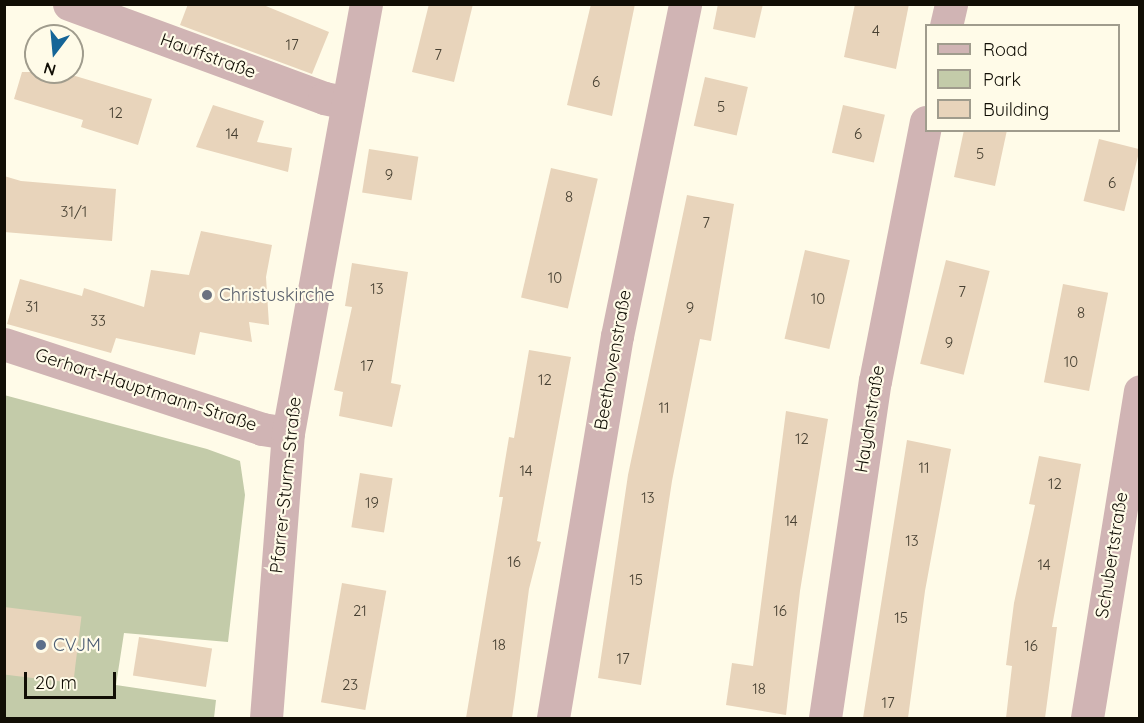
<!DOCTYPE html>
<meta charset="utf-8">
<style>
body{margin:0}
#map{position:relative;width:1144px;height:723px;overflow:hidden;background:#fffbe8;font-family:Quicksand,sans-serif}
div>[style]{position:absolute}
.green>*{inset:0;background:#c3cba9}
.building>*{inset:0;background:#e8d4bb;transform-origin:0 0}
.minor>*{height:33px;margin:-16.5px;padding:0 16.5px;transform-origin:16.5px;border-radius:16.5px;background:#d0b4b4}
.dots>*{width:16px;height:16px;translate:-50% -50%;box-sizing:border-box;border:3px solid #fffbe8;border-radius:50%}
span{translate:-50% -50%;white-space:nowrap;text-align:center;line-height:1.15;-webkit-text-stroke:4.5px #fffbe8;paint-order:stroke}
.number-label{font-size:15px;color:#474032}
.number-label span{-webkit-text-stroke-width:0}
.street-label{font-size:18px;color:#110e05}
.worship-label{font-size:18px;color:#5b616d}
.left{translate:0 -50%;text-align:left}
.service-label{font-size:18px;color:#4e5e75}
.frame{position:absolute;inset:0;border:6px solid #110e05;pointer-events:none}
.legend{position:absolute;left:925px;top:24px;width:195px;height:108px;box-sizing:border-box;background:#fffbe8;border:2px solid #a09c8d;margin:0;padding:8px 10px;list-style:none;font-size:18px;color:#110e05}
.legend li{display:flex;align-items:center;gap:12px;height:30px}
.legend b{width:30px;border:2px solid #a09c8d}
.north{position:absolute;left:24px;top:24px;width:60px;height:60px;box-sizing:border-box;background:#fffbe8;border:2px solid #a09c8d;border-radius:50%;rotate:196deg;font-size:16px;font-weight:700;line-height:24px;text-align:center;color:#110e05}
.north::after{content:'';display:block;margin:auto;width:21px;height:27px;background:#156597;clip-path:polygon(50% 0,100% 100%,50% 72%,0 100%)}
.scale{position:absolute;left:24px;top:672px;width:92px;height:27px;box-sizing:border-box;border:3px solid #110e05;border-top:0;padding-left:8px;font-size:18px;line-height:21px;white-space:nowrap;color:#110e05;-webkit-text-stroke:4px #fffbe8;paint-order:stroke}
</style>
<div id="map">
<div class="green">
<div style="clip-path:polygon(4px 395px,207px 449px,240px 461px,245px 495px,228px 642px,124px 633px,116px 685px,216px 700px,214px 718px,5px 718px)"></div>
</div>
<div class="building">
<div style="clip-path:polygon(188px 4px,261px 4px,329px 32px,312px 74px,180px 25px)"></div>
<div style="clip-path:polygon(429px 4px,473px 4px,454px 82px,412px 72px)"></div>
<div style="clip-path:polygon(591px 4px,635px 4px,612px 116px,567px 105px)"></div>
<div style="clip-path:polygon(718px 4px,763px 4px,755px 38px,713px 29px)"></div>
<div style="clip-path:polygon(855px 4px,909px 4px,896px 69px,844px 57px)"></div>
<div style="clip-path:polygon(22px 72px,62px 72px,152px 99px,138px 145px,81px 127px,83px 120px,14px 99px)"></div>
<div style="left:705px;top:77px;width:44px;height:50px;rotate:13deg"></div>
<div style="clip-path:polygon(213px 105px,264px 121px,257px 142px,292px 148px,288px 172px,196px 147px)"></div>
<div style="left:843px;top:105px;width:43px;height:49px;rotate:13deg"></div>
<div style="clip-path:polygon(964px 130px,1007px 130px,995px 186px,954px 177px)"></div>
<div style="left:1099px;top:139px;width:42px;height:64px;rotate:14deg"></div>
<div style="left:369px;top:149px;width:50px;height:44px;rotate:9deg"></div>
<div style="left:551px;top:168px;width:48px;height:133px;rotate:13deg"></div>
<div style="clip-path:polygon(4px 176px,21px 181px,116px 189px,112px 241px,4px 232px)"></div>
<div style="clip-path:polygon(687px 195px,734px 204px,711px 341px,700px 339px,672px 481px,641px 685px,598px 678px,628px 475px)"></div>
<div style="clip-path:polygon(201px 231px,272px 245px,266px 277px,269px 325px,249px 322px,252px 342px,200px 332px,195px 355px,116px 338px,111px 353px,7px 324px,20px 279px,82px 296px,84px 288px,144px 307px,151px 270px,189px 275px)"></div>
<div style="left:805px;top:250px;width:46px;height:91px;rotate:13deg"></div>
<div style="left:946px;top:260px;width:45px;height:107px;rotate:14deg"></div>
<div style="clip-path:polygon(352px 263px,408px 272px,391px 383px,401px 385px,392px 427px,339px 416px,343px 392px,334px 390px,352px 307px,345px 306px)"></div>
<div style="left:1063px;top:284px;width:46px;height:100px;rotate:11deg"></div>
<div style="clip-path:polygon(529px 350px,571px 357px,537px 541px,541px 542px,529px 589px,515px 697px,512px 718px,466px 718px,503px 497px,499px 497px,509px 437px,514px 438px)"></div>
<div style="clip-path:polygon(786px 411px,828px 419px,800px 591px,786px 715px,726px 705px,732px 663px,753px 666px)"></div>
<div style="clip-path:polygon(907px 440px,951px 449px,925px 591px,908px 718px,863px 718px)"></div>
<div style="clip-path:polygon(1039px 456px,1081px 464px,1052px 627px,1057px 627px,1045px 718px,1006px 718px,1012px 666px,1006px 665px,1014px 603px,1035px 505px,1029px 504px)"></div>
<div style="left:360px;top:473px;width:33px;height:55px;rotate:9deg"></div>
<div style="left:342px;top:583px;width:45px;height:121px;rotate:10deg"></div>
<div style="left:4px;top:607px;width:78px;height:67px;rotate:7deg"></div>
<div style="left:139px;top:637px;width:74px;height:39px;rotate:9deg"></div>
</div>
<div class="minor">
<div style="left:69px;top:4px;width:272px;rotate:20.2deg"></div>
<div style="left:324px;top:98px;width:24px;rotate:12deg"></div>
<div style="left:946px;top:26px;width:23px;rotate:-77deg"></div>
<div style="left:4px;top:344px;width:272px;rotate:18.2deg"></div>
<div style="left:262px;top:429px;width:26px;rotate:9deg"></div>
<div style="left:266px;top:718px;width:286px;rotate:-85.6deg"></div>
<div style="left:288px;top:433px;width:436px;rotate:-79.7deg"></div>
<div style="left:553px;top:718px;width:387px;rotate:-80.5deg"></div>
<div style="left:617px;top:336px;width:339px;rotate:-78.4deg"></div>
<div style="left:825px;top:718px;width:341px;rotate:-81.6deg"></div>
<div style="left:875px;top:381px;width:264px;rotate:-78.9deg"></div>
<div style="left:1087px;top:718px;width:331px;rotate:-80.8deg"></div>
</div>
<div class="dots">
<div style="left:207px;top:295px;background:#6b7280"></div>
<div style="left:41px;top:645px;background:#5c6f8a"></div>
</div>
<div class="number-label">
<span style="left:876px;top:31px">4</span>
<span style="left:292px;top:45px">17</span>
<span style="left:438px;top:55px">7</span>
<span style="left:596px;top:82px">6</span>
<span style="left:721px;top:107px">5</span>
<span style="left:116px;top:113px">12</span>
<span style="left:232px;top:134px">14</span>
<span style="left:858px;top:134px">6</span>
<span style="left:980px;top:154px">5</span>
<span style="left:389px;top:175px">9</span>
<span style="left:1112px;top:183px">6</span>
<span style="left:569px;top:197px">8</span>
<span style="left:74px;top:212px">31/1</span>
<span style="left:706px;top:223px">7</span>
<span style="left:555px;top:278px">10</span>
<span style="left:377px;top:289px">13</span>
<span style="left:962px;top:292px">7</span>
<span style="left:818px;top:299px">10</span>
<span style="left:32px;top:307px">31</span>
<span style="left:690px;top:308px">9</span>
<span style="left:1081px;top:313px">8</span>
<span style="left:98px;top:321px">33</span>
<span style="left:949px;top:343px">9</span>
<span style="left:1071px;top:362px">10</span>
<span style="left:367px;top:366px">17</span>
<span style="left:545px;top:380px">12</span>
<span style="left:664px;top:408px">11</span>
<span style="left:802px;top:439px">12</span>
<span style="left:924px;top:468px">11</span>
<span style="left:526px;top:471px">14</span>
<span style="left:1055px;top:484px">12</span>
<span style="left:648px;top:498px">13</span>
<span style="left:372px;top:503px">19</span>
<span style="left:791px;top:521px">14</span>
<span style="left:912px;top:541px">13</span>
<span style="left:514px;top:562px">16</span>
<span style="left:1044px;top:565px">14</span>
<span style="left:636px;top:580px">15</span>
<span style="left:360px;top:611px">21</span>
<span style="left:780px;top:611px">16</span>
<span style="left:901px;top:618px">15</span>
<span style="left:499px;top:645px">18</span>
<span style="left:1031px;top:646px">16</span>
<span style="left:623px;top:659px">17</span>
<span style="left:350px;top:685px">23</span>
<span style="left:759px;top:689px">18</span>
<span style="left:888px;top:703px">17</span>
</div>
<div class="street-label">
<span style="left:208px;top:56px;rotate:20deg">Hauffstraße</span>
<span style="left:613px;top:360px;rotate:-80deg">Beethovenstraße</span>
<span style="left:146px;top:390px;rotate:18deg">Gerhart-Hauptmann-Straße</span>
<span style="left:870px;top:419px;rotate:-81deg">Haydnstraße</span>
<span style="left:286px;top:485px;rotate:-84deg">Pfarrer-Sturm-Straße</span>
<span style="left:1112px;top:555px;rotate:-81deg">Schubertstraße</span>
</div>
<div class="worship-label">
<span class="left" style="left:219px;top:295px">Christuskirche</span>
</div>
<div class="service-label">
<span class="left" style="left:53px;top:645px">CVJM</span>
</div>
<div class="frame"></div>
<ul class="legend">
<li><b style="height:8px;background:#d0b4b4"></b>Road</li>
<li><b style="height:16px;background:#c3cba9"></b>Park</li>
<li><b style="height:16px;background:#e8d4bb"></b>Building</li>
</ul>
<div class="north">N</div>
<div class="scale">20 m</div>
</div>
